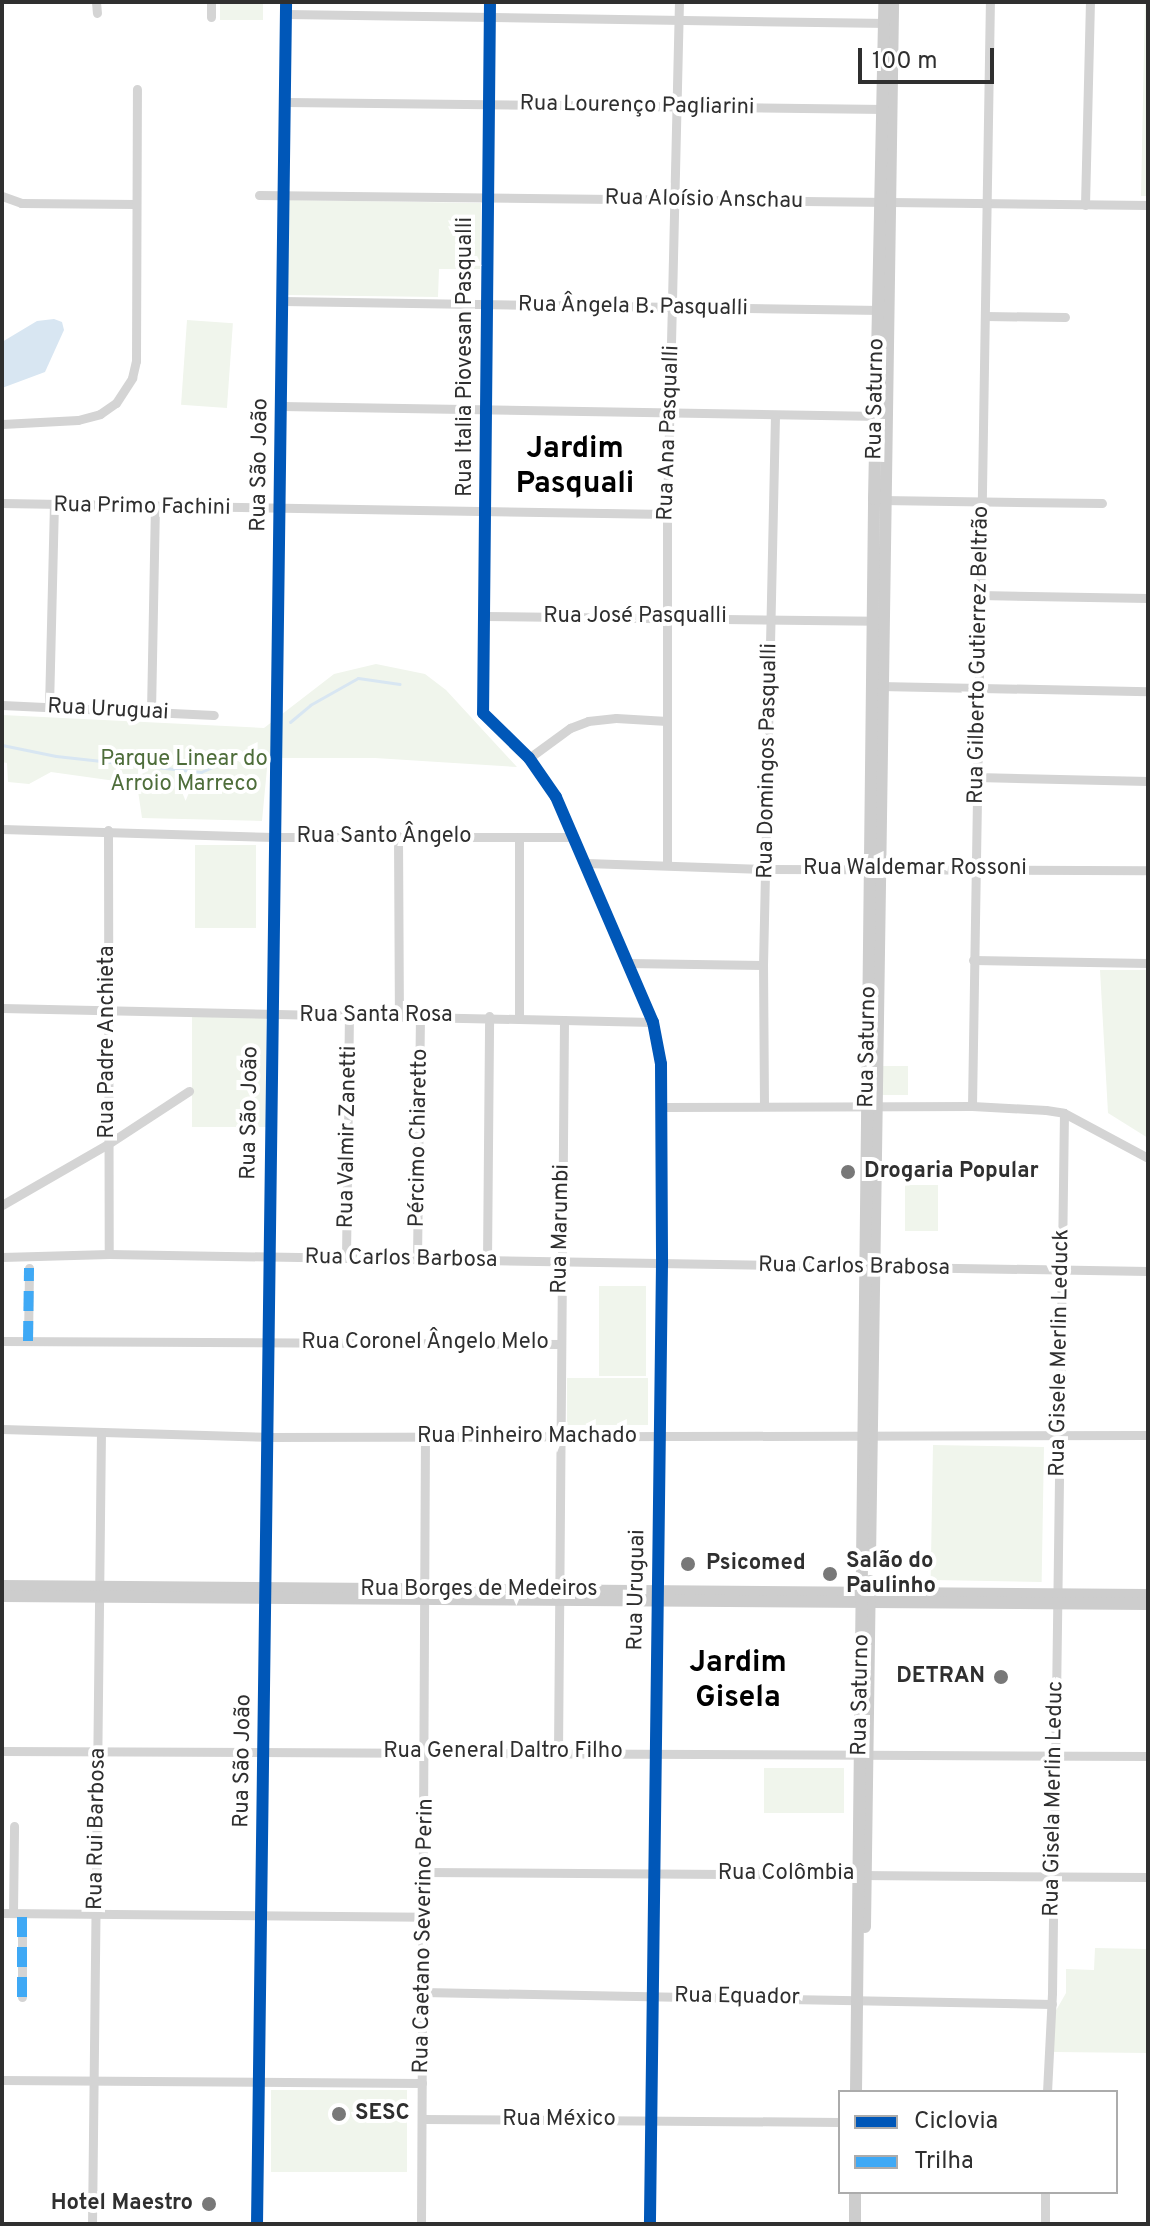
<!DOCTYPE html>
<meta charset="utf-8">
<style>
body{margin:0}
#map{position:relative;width:1150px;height:2226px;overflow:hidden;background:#fff;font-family:Overpass,sans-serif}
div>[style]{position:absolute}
.green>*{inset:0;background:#f0f5ec;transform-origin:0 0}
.water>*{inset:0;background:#d8e6f2}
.stream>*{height:3px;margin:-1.5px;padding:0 1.5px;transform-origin:1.5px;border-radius:1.5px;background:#d8e6f2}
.street>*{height:9px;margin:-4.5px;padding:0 4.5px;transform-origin:4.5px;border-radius:4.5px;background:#d4d4d4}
.secondary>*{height:12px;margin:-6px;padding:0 6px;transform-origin:6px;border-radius:6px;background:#cdcdcd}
.quiet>*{height:10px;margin-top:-5px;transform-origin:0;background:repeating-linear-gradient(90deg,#3fa9f5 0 20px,transparent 0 30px)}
.cycleway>*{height:12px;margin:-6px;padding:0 6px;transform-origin:6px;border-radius:6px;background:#0057b8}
.dots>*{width:22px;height:22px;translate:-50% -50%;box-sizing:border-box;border:4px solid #fff;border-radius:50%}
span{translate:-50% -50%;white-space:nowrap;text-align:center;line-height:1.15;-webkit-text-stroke:8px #fff;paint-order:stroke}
.street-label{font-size:22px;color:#2f2f2f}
.park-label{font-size:22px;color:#4e6d3a}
.poi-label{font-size:22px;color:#2f2f2f;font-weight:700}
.left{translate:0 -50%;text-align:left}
.right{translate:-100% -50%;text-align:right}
.district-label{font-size:30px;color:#000;font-weight:700}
.frame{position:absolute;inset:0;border:4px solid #2f2f2f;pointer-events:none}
.legend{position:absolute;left:838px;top:2090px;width:280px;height:104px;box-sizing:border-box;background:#fff;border:2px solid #acacac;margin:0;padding:10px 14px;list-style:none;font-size:24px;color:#2f2f2f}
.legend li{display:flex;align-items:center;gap:16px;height:40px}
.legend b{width:40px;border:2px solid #acacac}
.scale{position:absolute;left:858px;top:48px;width:136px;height:36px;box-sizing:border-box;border:4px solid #2f2f2f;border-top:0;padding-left:10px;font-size:24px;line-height:28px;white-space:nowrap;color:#2f2f2f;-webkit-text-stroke:6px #fff;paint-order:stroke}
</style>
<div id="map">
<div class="green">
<div style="left:220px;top:2px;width:43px;height:18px"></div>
<div style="clip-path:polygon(1145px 2px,1148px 2px,1148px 196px,1141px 196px)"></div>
<div style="clip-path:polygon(289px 200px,481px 203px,480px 269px,439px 269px,438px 297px,287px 295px)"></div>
<div style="left:187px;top:320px;width:46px;height:85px;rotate:4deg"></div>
<div style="clip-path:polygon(376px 664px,425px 674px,446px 690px,517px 767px,375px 758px,268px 758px,262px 821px,142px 818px,137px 784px,51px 772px,29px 784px,8px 782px,7px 763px,2px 762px,2px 715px,264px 728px,334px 674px)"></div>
<div style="left:195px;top:845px;width:61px;height:83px"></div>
<div style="clip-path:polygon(1100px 970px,1148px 970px,1148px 1138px,1108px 1113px)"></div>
<div style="left:192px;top:1016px;width:74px;height:111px"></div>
<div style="left:882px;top:1066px;width:26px;height:29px"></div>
<div style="left:938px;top:1185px;width:46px;height:33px;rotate:90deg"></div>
<div style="left:599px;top:1286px;width:47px;height:90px"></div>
<div style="left:567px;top:1378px;width:81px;height:47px"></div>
<div style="left:933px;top:1445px;width:111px;height:135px;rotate:1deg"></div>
<div style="left:764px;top:1768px;width:80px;height:45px"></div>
<div style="clip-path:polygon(1095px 1948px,1148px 1949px,1148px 2053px,1054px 2052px,1054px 2014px,1066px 1993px,1066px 1969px,1094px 1970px)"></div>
<div style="left:271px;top:2090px;width:136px;height:82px"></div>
</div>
<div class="water">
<div style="clip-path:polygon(54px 319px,62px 322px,64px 330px,45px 372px,2px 388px,2px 342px,37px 321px)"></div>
</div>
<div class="stream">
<div style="left:290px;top:722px;width:26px;rotate:-40deg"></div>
<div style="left:310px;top:705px;width:55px;rotate:-29.4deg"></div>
<div style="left:358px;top:678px;width:42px;rotate:8.1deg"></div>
<div style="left:2px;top:745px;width:55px;rotate:11.5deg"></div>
<div style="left:56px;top:756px;width:146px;rotate:6.3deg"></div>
<div style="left:201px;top:772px;width:49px;rotate:-24deg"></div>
<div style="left:246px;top:752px;width:14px;rotate:-8deg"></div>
</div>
<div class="street">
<div style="left:96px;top:2px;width:11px;rotate:85deg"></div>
<div style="left:490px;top:2px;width:711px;rotate:90.56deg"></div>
<div style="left:483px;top:713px;width:64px;rotate:44.4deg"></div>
<div style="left:529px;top:758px;width:47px;rotate:55.3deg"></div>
<div style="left:556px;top:797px;width:245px;rotate:66.7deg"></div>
<div style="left:653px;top:1022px;width:43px;rotate:79.2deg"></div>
<div style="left:661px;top:1064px;width:200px;rotate:89.7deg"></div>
<div style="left:662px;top:1264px;width:960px;rotate:90.72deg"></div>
<div style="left:286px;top:14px;width:603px;rotate:0.86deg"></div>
<div style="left:211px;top:17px;width:15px;rotate:-90deg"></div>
<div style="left:286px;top:102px;width:599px;rotate:0.67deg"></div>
<div style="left:259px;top:195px;width:889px;rotate:0.64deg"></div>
<div style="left:2px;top:196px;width:20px;rotate:20deg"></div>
<div style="left:21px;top:203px;width:115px;rotate:0.5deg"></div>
<div style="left:1085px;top:205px;width:203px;rotate:-88.6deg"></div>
<div style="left:282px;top:301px;width:599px;rotate:0.86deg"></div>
<div style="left:985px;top:316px;width:80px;rotate:0.7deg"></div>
<div style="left:281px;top:406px;width:599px;rotate:0.96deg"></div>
<div style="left:2px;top:424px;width:76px;rotate:-3deg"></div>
<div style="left:78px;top:420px;width:23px;rotate:-15deg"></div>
<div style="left:100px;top:414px;width:19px;rotate:-35deg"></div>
<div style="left:116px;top:403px;width:30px;rotate:-57deg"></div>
<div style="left:132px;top:378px;width:17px;rotate:-77deg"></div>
<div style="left:136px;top:361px;width:272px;rotate:-89.8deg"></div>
<div style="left:881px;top:500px;width:221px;rotate:0.8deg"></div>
<div style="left:2px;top:503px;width:665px;rotate:0.95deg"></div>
<div style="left:979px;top:595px;width:169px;rotate:1deg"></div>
<div style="left:484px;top:616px;width:391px;rotate:0.7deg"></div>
<div style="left:879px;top:686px;width:269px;rotate:1.1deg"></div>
<div style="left:2px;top:705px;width:212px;rotate:2.7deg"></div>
<div style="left:49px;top:707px;width:203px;rotate:-88.6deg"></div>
<div style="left:151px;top:712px;width:205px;rotate:-88.9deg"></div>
<div style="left:529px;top:758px;width:51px;rotate:-36.2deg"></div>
<div style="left:570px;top:728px;width:19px;rotate:-21deg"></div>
<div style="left:588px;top:721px;width:28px;rotate:-6deg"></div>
<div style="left:616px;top:718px;width:51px;rotate:3.4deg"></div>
<div style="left:976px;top:777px;width:172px;rotate:1.3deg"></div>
<div style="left:2px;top:829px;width:272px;rotate:1.7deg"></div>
<div style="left:274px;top:837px;width:300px"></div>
<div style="left:108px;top:830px;width:424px;rotate:89.9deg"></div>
<div style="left:398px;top:836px;width:179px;rotate:89.7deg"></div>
<div style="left:586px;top:863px;width:181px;rotate:1.9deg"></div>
<div style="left:767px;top:869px;width:381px;rotate:0.2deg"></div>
<div style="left:667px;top:864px;width:350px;rotate:-90deg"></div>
<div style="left:667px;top:514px;width:512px;rotate:-88.66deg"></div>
<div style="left:973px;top:960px;width:175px;rotate:1deg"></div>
<div style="left:627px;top:963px;width:136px;rotate:0.8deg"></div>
<div style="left:2px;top:1008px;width:651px;rotate:1.23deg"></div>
<div style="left:519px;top:1017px;width:180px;rotate:-90deg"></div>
<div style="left:764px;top:1106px;width:141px;rotate:-90.4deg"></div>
<div style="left:763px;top:965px;width:550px;rotate:-88.75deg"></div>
<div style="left:972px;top:1106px;width:1104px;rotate:-89.07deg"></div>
<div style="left:663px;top:1107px;width:309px;rotate:-0.2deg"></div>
<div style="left:972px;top:1106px;width:74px;rotate:3.1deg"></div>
<div style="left:1046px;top:1110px;width:18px;rotate:9deg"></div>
<div style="left:1064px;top:1113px;width:95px;rotate:28.2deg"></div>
<div style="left:2px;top:1205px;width:122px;rotate:-29.9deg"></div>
<div style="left:108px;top:1144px;width:97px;rotate:-33.2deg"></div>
<div style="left:2px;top:1257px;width:107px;rotate:-1.6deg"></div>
<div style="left:109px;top:1254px;width:1039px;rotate:0.94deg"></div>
<div style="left:346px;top:1258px;width:242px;rotate:-89.3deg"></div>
<div style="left:417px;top:1260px;width:244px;rotate:-89.3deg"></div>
<div style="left:487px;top:1261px;width:245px;rotate:-89.5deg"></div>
<div style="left:2px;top:1341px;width:559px;rotate:0.31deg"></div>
<div style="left:28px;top:1341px;width:73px;rotate:-89.2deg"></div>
<div style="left:2px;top:1429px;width:264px;rotate:1.7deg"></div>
<div style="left:266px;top:1437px;width:882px;rotate:-0.13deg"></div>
<div style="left:2px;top:1751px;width:1146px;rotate:0.25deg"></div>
<div style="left:558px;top:1752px;width:732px;rotate:-89.53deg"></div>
<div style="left:424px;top:1872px;width:724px;rotate:0.4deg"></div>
<div style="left:2px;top:1913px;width:422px;rotate:0.5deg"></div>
<div style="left:13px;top:1913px;width:87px;rotate:-89.3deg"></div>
<div style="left:423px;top:1992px;width:629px;rotate:1.09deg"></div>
<div style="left:22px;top:1997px;width:83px;rotate:-90deg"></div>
<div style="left:2px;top:2080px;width:420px;rotate:0.4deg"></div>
<div style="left:1047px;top:2092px;width:99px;rotate:-87.1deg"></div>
<div style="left:1052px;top:1993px;width:880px;rotate:-89.22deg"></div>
<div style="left:422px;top:2119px;width:418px;rotate:0.4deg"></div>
<div style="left:92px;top:2224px;width:791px;rotate:-89.35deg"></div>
<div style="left:257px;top:2224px;width:2222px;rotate:-89.25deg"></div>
<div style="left:421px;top:2224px;width:787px;rotate:-89.71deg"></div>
<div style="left:1045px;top:2224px;width:32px;rotate:-90deg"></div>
</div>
<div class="secondary">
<div style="left:870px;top:1559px;width:1557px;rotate:-89.15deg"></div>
<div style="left:2px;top:1586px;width:1146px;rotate:0.45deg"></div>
<div style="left:2px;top:1596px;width:1146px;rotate:0.4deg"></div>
<div style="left:865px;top:1927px;width:346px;rotate:-89.2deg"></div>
<div style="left:856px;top:2092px;width:1593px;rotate:-89.35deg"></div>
<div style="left:874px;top:499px;width:497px;rotate:-88.8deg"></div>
<div style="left:855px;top:2224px;width:32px;rotate:-90deg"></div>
</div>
<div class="quiet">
<div style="left:28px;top:1341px;width:73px;rotate:-89.2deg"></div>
<div style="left:22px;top:1997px;width:83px;rotate:-90deg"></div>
</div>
<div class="cycleway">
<div style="left:490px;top:2px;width:711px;rotate:90.56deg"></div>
<div style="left:483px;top:713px;width:64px;rotate:44.4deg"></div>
<div style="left:529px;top:758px;width:47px;rotate:55.3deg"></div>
<div style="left:556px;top:797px;width:245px;rotate:66.7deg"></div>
<div style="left:653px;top:1022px;width:43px;rotate:79.2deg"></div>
<div style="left:661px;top:1064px;width:200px;rotate:89.7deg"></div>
<div style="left:662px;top:1264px;width:960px;rotate:90.72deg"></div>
<div style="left:257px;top:2224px;width:2222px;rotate:-89.25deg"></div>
</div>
<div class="dots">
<div style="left:848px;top:1172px;background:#787878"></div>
<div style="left:688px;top:1564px;background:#787878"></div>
<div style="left:830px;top:1574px;background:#787878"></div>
<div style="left:1001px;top:1677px;background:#787878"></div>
<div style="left:339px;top:2114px;background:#787878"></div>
<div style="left:209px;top:2204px;background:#787878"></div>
</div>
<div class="street-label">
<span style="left:637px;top:106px;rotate:1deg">Rua Lourenço Pagliarini</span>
<span style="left:704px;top:200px;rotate:1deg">Rua Aloísio Anschau</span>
<span style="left:633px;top:307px;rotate:1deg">Rua Ângela B. Pasqualli</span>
<span style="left:466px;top:357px;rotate:-90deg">Rua Italia Piovesan Pasqualli</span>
<span style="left:876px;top:399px;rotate:-89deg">Rua Saturno</span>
<span style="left:669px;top:433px;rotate:-88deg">Rua Ana Pasqualli</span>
<span style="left:260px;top:465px;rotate:-89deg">Rua São João</span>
<span style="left:142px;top:507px;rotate:1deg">Rua Primo Fachini</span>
<span style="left:635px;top:617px">Rua José Pasqualli</span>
<span style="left:979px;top:655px;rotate:-89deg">Rua Gilberto Gutierrez Beltrão</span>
<span style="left:108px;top:710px;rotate:3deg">Rua Uruguai</span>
<span style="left:768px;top:761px;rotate:-89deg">Rua Domingos Pasqualli</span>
<span style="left:384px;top:837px">Rua Santo Ângelo</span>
<span style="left:915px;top:869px">Rua Waldemar Rossoni</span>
<span style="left:376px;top:1016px">Rua Santa Rosa</span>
<span style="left:108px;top:1042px;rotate:-90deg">Rua Padre Anchieta</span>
<span style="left:868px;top:1047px;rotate:-89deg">Rua Saturno</span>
<span style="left:250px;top:1113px;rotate:-89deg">Rua São João</span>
<span style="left:348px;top:1137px;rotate:-89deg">Rua Valmir Zanetti</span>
<span style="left:419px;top:1138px;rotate:-89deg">Pércimo Chiaretto</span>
<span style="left:561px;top:1229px;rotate:-89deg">Rua Marumbi</span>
<span style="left:401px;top:1259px;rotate:1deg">Rua Carlos Barbosa</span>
<span style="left:854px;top:1267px;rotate:1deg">Rua Carlos Brabosa</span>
<span style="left:425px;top:1343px">Rua Coronel Ângelo Melo</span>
<span style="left:1060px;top:1353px;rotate:-89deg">Rua Gisele Merlin Leduck</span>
<span style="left:527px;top:1437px">Rua Pinheiro Machado</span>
<span style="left:479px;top:1590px">Rua Borges de Medeiros</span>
<span style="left:637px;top:1590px;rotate:-89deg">Rua Uruguai</span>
<span style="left:861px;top:1695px;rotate:-89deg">Rua Saturno</span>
<span style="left:503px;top:1752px">Rua General Daltro Filho</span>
<span style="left:243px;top:1761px;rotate:-89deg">Rua São João</span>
<span style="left:1054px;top:1799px;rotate:-89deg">Rua Gisela Merlin Leduc</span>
<span style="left:97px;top:1829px;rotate:-89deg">Rua Rui Barbosa</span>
<span style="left:786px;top:1874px">Rua Colômbia</span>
<span style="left:424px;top:1936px;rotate:-89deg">Rua Caetano Severino Perin</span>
<span style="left:737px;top:1997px;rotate:1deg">Rua Equador</span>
<span style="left:559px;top:2120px">Rua México</span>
</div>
<div class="park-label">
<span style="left:184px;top:772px">Parque Linear do<br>Arroio Marreco</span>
</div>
<div class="poi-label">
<span class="left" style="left:864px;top:1172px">Drogaria Popular</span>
<span class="left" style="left:846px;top:1574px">Salão do<br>Paulinho</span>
<span class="left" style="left:706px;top:1564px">Psicomed</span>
<span class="right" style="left:985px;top:1677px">DETRAN</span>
<span class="left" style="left:355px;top:2114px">SESC</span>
<span class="right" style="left:193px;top:2204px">Hotel Maestro</span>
</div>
<div class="district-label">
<span style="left:575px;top:467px">Jardim<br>Pasquali</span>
<span style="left:738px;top:1681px">Jardim<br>Gisela</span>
</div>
<div class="frame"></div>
<ul class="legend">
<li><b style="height:10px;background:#0057b8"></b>Ciclovia</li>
<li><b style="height:10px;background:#3fa9f5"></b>Trilha</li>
</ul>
<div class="scale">100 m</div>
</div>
